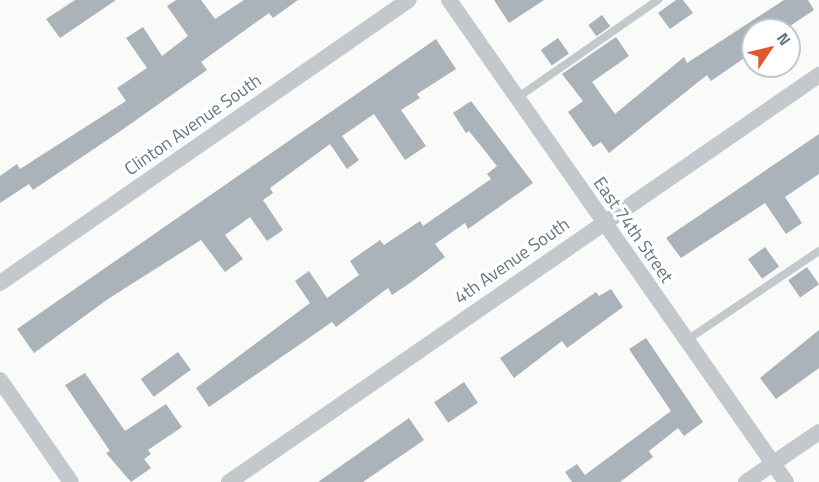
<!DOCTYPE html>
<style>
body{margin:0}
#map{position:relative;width:819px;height:482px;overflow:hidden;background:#fafaf8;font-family:"Titillium Web",sans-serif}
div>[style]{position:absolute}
.building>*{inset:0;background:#aab3b9;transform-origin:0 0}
.lane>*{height:8px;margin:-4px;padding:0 4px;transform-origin:4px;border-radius:4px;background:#c3c8cc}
.street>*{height:16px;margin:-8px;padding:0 8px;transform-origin:8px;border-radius:8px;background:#c3c8cc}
span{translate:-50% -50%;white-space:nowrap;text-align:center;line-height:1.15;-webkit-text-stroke:6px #fff;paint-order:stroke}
.street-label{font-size:18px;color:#657683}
.north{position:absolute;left:741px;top:18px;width:60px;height:60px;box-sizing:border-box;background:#fff;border:2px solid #c1c8cd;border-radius:50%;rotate:55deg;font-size:16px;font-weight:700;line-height:24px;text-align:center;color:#657683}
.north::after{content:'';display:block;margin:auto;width:21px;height:27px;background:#e4572e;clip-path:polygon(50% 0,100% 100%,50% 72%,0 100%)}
</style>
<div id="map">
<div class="building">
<div style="clip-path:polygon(75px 0,116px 0,60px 38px,46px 19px)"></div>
<div style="clip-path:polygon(176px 0,201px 0,215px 19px,244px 0,298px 0,273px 18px,269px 13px,201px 62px,207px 70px,119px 132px,33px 190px,29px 184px,0 203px,0 176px,17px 164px,20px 169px,126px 101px,117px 88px,147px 68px,126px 38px,143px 27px,162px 56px,188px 36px,167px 6px)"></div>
<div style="clip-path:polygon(494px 0,544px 0,509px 23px)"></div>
<div style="clip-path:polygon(676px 0,683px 0,693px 13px,670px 29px,658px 13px)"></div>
<div style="clip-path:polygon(784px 0,808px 0,814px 10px,784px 30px,753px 30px,753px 52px,711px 81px,707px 75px,609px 153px,601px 142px,593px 147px,568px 112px,583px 101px,562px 74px,616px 37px,629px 56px,592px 82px,615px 114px,684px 57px,687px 63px)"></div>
<div style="left:602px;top:15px;width:14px;height:17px;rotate:54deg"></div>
<div style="left:558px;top:38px;width:19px;height:21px;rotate:55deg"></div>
<div style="clip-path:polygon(436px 39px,456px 69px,417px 94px,420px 98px,401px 110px,426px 146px,405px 160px,374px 114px,342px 136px,359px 160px,347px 169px,330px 144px,270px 188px,273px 193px,263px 200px,283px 230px,267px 241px,250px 217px,225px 235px,243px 259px,225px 272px,201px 240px,108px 299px,34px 353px,17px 329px)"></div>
<div style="clip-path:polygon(471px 101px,533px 183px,468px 229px,465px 223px,435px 244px,445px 257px,410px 283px,392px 295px,388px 288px,336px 327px,332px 322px,209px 407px,196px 388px,310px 303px,295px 281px,309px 271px,327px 298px,359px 275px,350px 261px,380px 240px,384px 245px,420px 221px,423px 226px,491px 179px,487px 174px,497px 166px,469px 131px,466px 133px,453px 113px)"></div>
<div style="clip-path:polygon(819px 134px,819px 174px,785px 197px,802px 223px,786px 234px,765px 203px,681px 258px,666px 238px)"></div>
<div style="left:765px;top:247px;width:24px;height:21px;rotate:54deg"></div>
<div style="left:807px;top:267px;width:21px;height:23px;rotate:55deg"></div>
<div style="clip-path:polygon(611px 289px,623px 307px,567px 348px,562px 341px,514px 378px,500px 358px,596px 292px,599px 296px)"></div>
<div style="clip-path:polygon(819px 330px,819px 368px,776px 399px,760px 378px)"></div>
<div style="clip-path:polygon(646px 338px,703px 422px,684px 436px,678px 428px,649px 451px,653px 457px,620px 482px,572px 482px,565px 472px,577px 464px,585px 475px,671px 411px,629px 349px)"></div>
<div style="left:178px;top:352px;width:22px;height:46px;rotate:54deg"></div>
<div style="clip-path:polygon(85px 373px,125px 431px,166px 404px,182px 427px,148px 450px,151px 454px,144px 459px,151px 468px,131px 482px,106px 453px,110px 451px,65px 385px)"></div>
<div style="left:464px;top:382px;width:25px;height:36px;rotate:56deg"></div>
<div style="clip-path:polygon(409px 418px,424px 440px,363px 482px,318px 482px)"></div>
</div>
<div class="lane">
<div style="left:517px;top:98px;width:172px;rotate:-34.8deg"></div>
<div style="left:687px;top:340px;width:159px;rotate:-34deg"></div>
</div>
<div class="street">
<div style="left:449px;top:0;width:588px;rotate:55.04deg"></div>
<div style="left:0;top:283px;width:497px;rotate:-34.7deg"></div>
<div style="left:0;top:380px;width:124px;rotate:55.2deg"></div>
<div style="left:229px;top:482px;width:717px;rotate:-34.6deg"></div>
<div style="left:746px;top:482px;width:88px;rotate:-34.4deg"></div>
</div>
<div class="street-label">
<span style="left:193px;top:125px;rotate:-35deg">Clinton Avenue South</span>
<span style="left:633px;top:230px;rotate:55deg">East 74th Street</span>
<span style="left:512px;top:261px;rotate:-35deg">4th Avenue South</span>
</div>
<div class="north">N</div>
</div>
